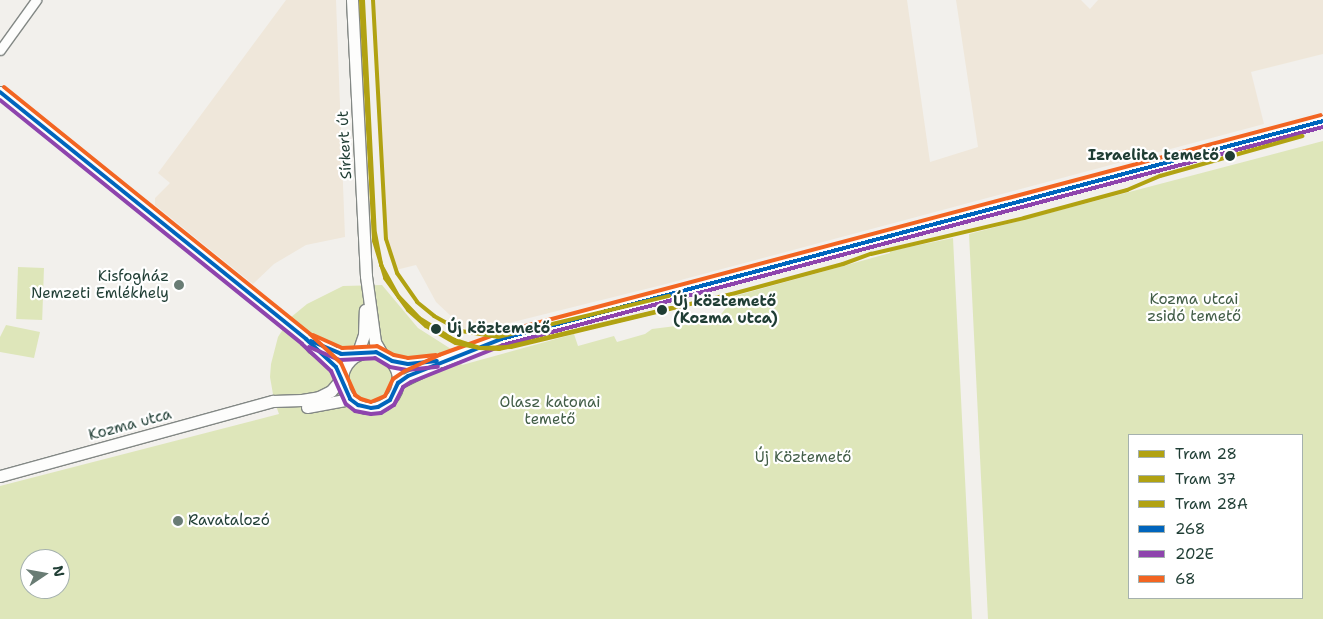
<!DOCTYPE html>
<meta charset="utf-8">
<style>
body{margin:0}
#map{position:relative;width:1323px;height:619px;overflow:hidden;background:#f2f0ec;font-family:"Shantell Sans",sans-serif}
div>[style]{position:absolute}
.built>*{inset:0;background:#efe7da}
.green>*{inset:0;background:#dee6ba;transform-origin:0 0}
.roads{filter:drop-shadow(1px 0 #838885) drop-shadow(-1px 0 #838885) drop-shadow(0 1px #838885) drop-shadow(0 -1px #838885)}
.street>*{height:9px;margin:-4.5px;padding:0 4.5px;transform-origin:4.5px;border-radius:4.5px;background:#fdfdfc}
.secondary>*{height:11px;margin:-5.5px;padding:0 5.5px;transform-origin:5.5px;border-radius:5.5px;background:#fdfdfc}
.secondary>.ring{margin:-5.5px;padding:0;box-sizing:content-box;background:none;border:11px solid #fdfdfc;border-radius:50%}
.bus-1>*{height:4px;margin:-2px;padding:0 2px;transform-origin:2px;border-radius:2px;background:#0065bd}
.bus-2>*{height:4px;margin:-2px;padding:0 2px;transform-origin:2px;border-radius:2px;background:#8e44ad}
.bus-3>*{height:4px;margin:-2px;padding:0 2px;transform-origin:2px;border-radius:2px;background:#f26522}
.tram-1>*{height:4px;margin:-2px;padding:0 2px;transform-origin:2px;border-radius:2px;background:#b1a212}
.tram-2>*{height:4px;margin:-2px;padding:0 2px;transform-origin:2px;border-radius:2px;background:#b1a212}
.tram-3>*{height:4px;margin:-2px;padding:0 2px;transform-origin:2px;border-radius:2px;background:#b1a212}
.dots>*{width:14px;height:14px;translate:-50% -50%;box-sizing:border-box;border:2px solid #fff;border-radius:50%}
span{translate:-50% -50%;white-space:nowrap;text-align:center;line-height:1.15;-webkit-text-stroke:4.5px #fff;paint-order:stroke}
.street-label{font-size:15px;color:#1f3d34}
.stop-label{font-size:15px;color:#1f3d34;font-weight:700}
.right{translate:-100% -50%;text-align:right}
.left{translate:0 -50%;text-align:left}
.poi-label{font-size:15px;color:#1f3d34}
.park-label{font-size:15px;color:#425d47}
.legend{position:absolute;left:1128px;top:434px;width:175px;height:165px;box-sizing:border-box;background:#fff;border:1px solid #a5b1ae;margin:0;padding:6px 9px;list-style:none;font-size:15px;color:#1f3d34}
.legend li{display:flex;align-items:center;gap:10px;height:25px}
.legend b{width:25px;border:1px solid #a5b1ae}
.north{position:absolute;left:20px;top:549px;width:50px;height:50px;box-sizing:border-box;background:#fff;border:1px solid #a5b1ae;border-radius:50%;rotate:78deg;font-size:14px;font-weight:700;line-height:20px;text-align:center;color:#1f3d34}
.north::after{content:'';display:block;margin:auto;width:18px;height:22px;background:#697c74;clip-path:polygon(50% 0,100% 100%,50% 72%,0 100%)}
</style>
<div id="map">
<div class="built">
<div style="clip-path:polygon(286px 0,336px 0,345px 237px,306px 245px,274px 264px,253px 284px,155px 205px,155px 198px,170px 183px,158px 173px)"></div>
<div style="clip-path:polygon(372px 0,907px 0,930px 162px,978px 147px,956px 0,1081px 0,1090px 9px,1098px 0,1323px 0,1323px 54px,1251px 72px,1264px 124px,666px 284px,469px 333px,436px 302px,416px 265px,396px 270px,388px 254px,384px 177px,381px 177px)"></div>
</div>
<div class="green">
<div style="clip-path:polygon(evenodd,1323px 141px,1323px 619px,988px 619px,969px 234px,1323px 141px,1129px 435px,1302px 435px,1302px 598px,1129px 598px,1129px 435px)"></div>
<div style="clip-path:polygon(evenodd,953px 238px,972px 619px,0 619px,0 486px,279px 414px,274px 400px,270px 377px,271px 364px,278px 337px,290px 318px,307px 304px,343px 286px,382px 285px,418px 328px,451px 349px,462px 365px,574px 334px,578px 346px,614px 336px,617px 342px,645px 334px,652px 329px,716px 321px,735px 296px,890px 253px,890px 251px,953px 238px,30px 559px,60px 559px,60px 589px,30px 589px,30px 559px)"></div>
<div style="left:18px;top:267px;width:26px;height:52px;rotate:2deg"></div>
<div style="clip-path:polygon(6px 325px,40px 332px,34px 358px,0 352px,0 337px)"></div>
</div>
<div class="roads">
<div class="street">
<div style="left:0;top:50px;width:62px;rotate:-54.2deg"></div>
</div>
<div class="secondary">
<div style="left:352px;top:0;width:276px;rotate:87.1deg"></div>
<div style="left:366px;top:276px;width:67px;rotate:82.2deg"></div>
<div style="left:375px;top:342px;width:14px;rotate:60deg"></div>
<div style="left:0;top:92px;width:393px;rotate:38.9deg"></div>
<div style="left:306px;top:339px;width:10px;rotate:53deg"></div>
<div style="left:312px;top:347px;width:25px;rotate:37deg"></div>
<div style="left:332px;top:362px;width:19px;rotate:58deg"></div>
<div style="left:315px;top:342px;width:23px;rotate:29deg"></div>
<div style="left:335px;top:353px;width:22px;rotate:5deg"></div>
<div class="ring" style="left:342px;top:352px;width:45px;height:45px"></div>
<div style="left:357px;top:355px;width:21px;rotate:-71deg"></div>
<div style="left:364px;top:335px;width:25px;rotate:-88deg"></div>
<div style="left:392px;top:361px;width:16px;rotate:11deg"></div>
<div style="left:408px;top:364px;width:33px;rotate:-5deg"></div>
<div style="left:441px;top:361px;width:64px;rotate:-20.1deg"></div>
<div style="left:501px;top:339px;width:88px;rotate:-15.8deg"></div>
<div style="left:586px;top:315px;width:762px;rotate:-14.75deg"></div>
<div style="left:398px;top:383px;width:41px;rotate:-25.9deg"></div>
<div style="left:307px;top:407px;width:44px;rotate:-10.5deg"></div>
<div style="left:0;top:476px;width:283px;rotate:-15.4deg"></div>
<div style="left:273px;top:401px;width:29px;rotate:-2deg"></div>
<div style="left:302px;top:400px;width:17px;rotate:-10deg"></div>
<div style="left:319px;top:397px;width:13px;rotate:-27deg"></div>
<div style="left:331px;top:391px;width:17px;rotate:-50deg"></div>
</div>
</div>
<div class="bus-1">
<div style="left:0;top:92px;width:393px;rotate:38.9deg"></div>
<div style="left:306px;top:339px;width:41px;rotate:43deg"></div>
<div style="left:336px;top:367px;width:35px;rotate:66deg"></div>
<div style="left:350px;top:399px;width:10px;rotate:37deg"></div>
<div style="left:358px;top:405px;width:13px;rotate:13deg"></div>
<div style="left:371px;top:408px;width:7px;rotate:-8deg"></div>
<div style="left:378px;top:407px;width:14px;rotate:-30deg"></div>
<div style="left:390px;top:400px;width:19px;rotate:-65deg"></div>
<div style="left:398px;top:383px;width:12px;rotate:-35deg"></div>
<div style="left:408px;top:376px;width:100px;rotate:-21.7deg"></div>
<div style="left:501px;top:339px;width:850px;rotate:-14.85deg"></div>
<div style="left:311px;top:341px;width:33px;rotate:23deg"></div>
<div style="left:341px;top:354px;width:35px;rotate:-3deg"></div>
<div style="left:376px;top:352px;width:18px;rotate:29deg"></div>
<div style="left:392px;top:361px;width:16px;rotate:11deg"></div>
<div style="left:408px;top:364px;width:29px;rotate:-6deg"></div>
</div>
<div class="bus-2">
<div style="left:0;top:100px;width:388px;rotate:38.9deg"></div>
<div style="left:302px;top:344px;width:40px;rotate:43deg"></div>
<div style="left:331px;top:371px;width:36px;rotate:66deg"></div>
<div style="left:346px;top:404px;width:11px;rotate:38deg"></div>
<div style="left:355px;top:411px;width:16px;rotate:11deg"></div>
<div style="left:371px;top:414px;width:10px;rotate:-6deg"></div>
<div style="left:381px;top:413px;width:15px;rotate:-32deg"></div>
<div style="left:394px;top:405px;width:20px;rotate:-63deg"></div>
<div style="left:403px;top:387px;width:9px;rotate:-32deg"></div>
<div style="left:411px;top:382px;width:99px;rotate:-21.9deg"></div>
<div style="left:503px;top:345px;width:848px;rotate:-14.89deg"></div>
<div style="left:309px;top:347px;width:34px;rotate:23deg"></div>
<div style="left:340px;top:360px;width:35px;rotate:-3deg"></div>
<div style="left:375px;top:358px;width:17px;rotate:31deg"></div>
<div style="left:390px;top:367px;width:17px;rotate:10deg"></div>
<div style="left:407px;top:370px;width:31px;rotate:-6deg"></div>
</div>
<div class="bus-3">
<div style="left:4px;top:87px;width:393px;rotate:38.9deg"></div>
<div style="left:310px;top:334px;width:42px;rotate:43.1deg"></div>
<div style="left:341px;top:363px;width:35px;rotate:66deg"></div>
<div style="left:355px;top:395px;width:7px;rotate:34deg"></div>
<div style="left:361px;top:399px;width:10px;rotate:17deg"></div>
<div style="left:371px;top:402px;width:15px;rotate:-23deg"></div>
<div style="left:385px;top:396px;width:19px;rotate:-65deg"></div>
<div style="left:393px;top:379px;width:14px;rotate:-34deg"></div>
<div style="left:405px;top:371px;width:38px;rotate:-25deg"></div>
<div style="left:439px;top:355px;width:64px;rotate:-20.1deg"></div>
<div style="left:499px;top:333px;width:850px;rotate:-14.85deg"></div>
<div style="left:313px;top:335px;width:32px;rotate:24deg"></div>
<div style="left:342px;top:348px;width:35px;rotate:-3deg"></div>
<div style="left:377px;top:346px;width:19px;rotate:28deg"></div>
<div style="left:394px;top:355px;width:14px;rotate:12deg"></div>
<div style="left:408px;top:358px;width:28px;rotate:-6deg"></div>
</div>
<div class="tram-1">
<div style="left:363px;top:0;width:233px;rotate:87.1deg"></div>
<div style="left:375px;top:233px;width:33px;rotate:79deg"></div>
<div style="left:381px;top:265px;width:37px;rotate:61deg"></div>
<div style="left:399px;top:297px;width:29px;rotate:46deg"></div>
<div style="left:419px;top:318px;width:39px;rotate:32deg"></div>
<div style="left:452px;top:339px;width:29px;rotate:18deg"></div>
<div style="left:480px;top:348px;width:31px;rotate:-2deg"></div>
<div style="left:511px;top:347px;width:227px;rotate:-13.5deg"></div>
<div style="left:732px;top:294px;width:115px;rotate:-15.1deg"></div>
<div style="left:843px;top:264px;width:30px;rotate:-20deg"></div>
<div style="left:871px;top:254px;width:157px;rotate:-13.2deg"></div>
<div style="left:1024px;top:218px;width:107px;rotate:-15.2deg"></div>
<div style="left:1127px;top:190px;width:36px;rotate:-23deg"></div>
<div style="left:1160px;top:176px;width:148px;rotate:-15.7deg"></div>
</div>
<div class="tram-2">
<div style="left:361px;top:0;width:241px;rotate:86.9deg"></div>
<div style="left:374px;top:241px;width:39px;rotate:73deg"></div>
<div style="left:385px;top:278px;width:39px;rotate:54deg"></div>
<div style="left:408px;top:310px;width:24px;rotate:42deg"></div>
<div style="left:426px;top:326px;width:34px;rotate:30deg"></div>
<div style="left:456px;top:343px;width:24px;rotate:12deg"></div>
<div style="left:479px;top:348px;width:20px;rotate:3deg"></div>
<div style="left:499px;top:349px;width:177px;rotate:-13.4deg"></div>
</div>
<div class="tram-3">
<div style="left:373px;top:0;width:239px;rotate:86.9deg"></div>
<div style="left:386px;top:239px;width:36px;rotate:72deg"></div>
<div style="left:397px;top:273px;width:35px;rotate:55deg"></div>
<div style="left:417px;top:302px;width:22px;rotate:39deg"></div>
<div style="left:434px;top:316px;width:31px;rotate:29deg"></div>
<div style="left:461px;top:331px;width:37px;rotate:9deg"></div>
<div style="left:498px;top:337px;width:176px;rotate:-13.5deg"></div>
</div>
<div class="dots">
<div style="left:1230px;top:156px;background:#1f3d34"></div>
<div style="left:179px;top:285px;background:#697c74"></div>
<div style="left:662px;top:310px;background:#1f3d34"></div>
<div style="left:436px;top:329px;background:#1f3d34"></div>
<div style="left:178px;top:521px;background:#697c74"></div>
</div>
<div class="street-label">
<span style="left:345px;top:145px;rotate:-93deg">Sírkert út</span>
<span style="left:130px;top:425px;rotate:-15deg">Kozma utca</span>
</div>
<div class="stop-label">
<span class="right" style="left:1219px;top:156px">Izraelita temető</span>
<span class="left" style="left:673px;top:310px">Új köztemető<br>(Kozma utca)</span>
<span class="left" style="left:447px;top:329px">Új köztemető</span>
</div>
<div class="poi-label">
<span class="right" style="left:169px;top:285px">Kisfogház<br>Nemzeti Emlékhely</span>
<span class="left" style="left:188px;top:521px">Ravatalozó</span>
</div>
<div class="park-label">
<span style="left:1194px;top:308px">Kozma utcai<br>zsidó temető</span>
<span style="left:550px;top:411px">Olasz katonai<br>temető</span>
<span style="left:803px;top:458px">Új Köztemető</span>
</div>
<ul class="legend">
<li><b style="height:6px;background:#b1a212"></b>Tram 28</li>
<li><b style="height:6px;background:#b1a212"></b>Tram 37</li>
<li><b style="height:6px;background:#b1a212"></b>Tram 28A</li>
<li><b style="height:6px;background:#0065bd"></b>268</li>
<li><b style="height:6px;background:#8e44ad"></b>202E</li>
<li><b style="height:6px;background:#f26522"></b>68</li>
</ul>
<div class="north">N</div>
</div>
